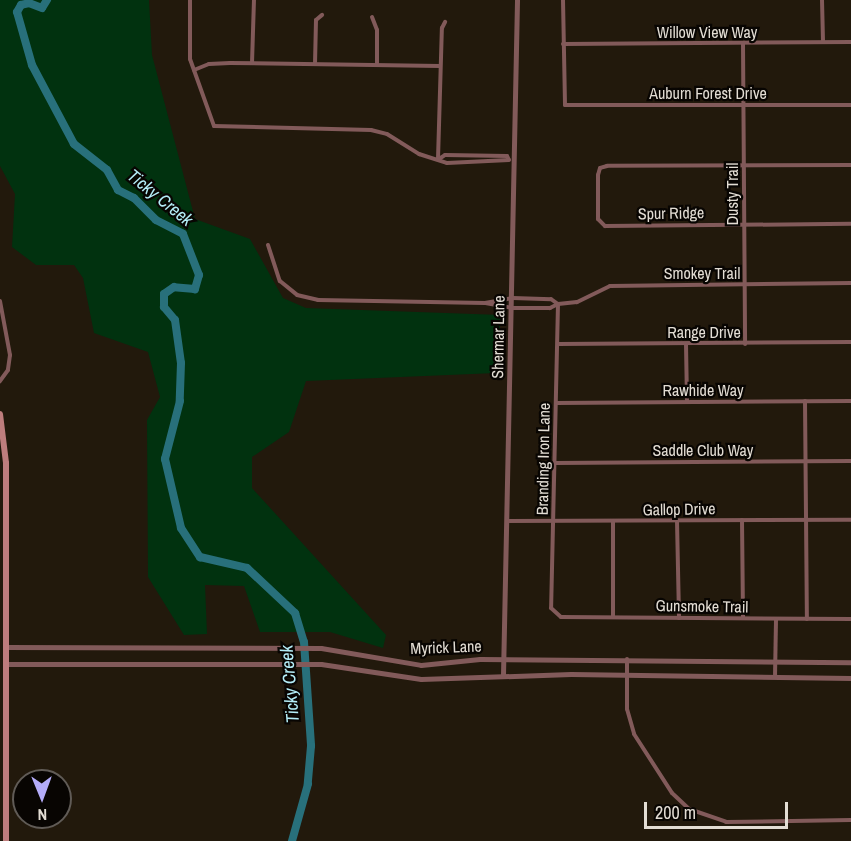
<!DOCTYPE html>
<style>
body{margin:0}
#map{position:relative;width:851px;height:841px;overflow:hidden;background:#22190c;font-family:"Archivo Narrow",sans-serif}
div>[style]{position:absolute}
.green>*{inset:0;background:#01320f}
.river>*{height:8px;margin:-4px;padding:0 4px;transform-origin:4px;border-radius:4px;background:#28707b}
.minor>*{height:4px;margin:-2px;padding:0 2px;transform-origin:2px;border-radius:2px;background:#825a5a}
.tertiary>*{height:5px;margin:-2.5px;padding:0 2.5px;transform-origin:2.5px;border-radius:2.5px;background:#825a5a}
.secondary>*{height:6px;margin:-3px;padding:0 3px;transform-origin:3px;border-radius:3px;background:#be7d7d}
span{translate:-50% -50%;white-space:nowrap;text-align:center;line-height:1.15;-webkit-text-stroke:4.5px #080502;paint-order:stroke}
.street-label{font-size:16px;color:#e3ddd4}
.water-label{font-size:18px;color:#b4edf7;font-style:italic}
.north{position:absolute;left:12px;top:769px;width:60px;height:60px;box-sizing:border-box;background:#080502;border:2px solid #605b56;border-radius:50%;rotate:179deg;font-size:16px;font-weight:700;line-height:24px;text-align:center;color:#e3ddd4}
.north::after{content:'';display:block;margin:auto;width:21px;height:27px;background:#b4acf9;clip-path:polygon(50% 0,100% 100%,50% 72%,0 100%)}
.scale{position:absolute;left:644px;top:802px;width:144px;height:27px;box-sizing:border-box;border:3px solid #e3ddd4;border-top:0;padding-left:8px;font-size:18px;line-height:21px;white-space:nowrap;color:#e3ddd4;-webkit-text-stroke:4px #080502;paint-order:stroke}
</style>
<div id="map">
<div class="green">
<div style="clip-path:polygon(0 0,149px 0,152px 55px,195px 219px,250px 239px,283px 298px,306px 308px,501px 315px,496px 373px,306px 381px,289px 432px,252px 457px,252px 488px,386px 635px,383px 648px,330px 632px,260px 632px,244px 586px,205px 585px,207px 634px,184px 635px,148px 577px,147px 420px,160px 397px,148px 352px,94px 333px,83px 278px,74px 265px,36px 265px,12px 247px,15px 194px,0 166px)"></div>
</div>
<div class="river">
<div style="left:47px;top:0;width:9px;rotate:122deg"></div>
<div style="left:42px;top:8px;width:14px;rotate:-159deg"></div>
<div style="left:29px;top:3px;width:8px;rotate:166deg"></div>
<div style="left:21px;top:5px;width:8px;rotate:120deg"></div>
<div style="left:17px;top:12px;width:55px;rotate:74.2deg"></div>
<div style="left:32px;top:65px;width:89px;rotate:62deg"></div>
<div style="left:74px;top:144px;width:42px;rotate:38.2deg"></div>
<div style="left:107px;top:170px;width:23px;rotate:61deg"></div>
<div style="left:118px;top:190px;width:18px;rotate:27deg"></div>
<div style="left:134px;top:198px;width:31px;rotate:45deg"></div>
<div style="left:156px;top:220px;width:30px;rotate:27deg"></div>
<div style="left:183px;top:234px;width:44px;rotate:68.7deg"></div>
<div style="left:199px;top:275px;width:15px;rotate:106deg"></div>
<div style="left:195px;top:289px;width:21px;rotate:-175deg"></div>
<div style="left:174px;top:287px;width:12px;rotate:145deg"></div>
<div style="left:164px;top:294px;width:13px;rotate:90deg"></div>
<div style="left:164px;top:307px;width:17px;rotate:50deg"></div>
<div style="left:175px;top:320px;width:43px;rotate:82.1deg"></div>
<div style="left:181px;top:363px;width:38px;rotate:92deg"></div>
<div style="left:180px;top:401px;width:60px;rotate:104.5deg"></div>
<div style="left:165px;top:459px;width:71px;rotate:76.9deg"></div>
<div style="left:181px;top:528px;width:35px;rotate:57deg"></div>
<div style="left:200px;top:557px;width:48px;rotate:13.2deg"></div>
<div style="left:247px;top:568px;width:66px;rotate:43.2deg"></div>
<div style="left:295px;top:613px;width:30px;rotate:73deg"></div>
<div style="left:304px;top:642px;width:104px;rotate:86.1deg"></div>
<div style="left:311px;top:746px;width:38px;rotate:95deg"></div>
<div style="left:308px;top:784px;width:59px;rotate:105.7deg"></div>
</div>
<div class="minor">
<div style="left:190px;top:0;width:59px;rotate:90deg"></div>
<div style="left:190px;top:59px;width:71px;rotate:70.3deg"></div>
<div style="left:214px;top:126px;width:157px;rotate:1.5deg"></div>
<div style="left:371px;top:130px;width:16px;rotate:14deg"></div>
<div style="left:387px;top:134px;width:38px;rotate:32deg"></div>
<div style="left:419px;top:154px;width:29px;rotate:18deg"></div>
<div style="left:447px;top:163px;width:62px;rotate:-2.8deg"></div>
<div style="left:563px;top:0;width:105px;rotate:88.9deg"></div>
<div style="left:565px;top:105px;width:286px"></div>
<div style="left:822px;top:0;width:42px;rotate:88.6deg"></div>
<div style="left:372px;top:17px;width:14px;rotate:69deg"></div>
<div style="left:377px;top:30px;width:35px;rotate:90deg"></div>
<div style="left:563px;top:44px;width:288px;rotate:-0.4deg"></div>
<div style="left:743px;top:44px;width:300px;rotate:89.6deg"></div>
<div style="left:252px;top:63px;width:63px;rotate:-88.2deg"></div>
<div style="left:315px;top:64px;width:44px;rotate:-88.7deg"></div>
<div style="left:316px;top:20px;width:8px;rotate:-40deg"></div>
<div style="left:194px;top:70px;width:16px;rotate:-22deg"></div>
<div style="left:209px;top:64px;width:21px;rotate:-3deg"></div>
<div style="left:230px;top:63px;width:210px;rotate:0.8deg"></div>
<div style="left:438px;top:159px;width:131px;rotate:-88.3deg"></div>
<div style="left:442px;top:28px;width:7px;rotate:-63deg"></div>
<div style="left:439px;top:159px;width:7px;rotate:-34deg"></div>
<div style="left:445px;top:155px;width:62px;rotate:0.9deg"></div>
<div style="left:507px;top:156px;width:4px;rotate:63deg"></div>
<div style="left:851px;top:165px;width:244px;rotate:179.8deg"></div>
<div style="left:607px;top:166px;width:7px;rotate:164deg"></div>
<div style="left:600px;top:168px;width:7px;rotate:106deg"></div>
<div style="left:598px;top:175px;width:44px;rotate:90deg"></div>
<div style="left:598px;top:219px;width:10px;rotate:45deg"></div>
<div style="left:605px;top:226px;width:246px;rotate:-0.5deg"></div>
<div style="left:268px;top:245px;width:38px;rotate:72deg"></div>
<div style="left:280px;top:281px;width:22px;rotate:39deg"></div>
<div style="left:297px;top:295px;width:22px;rotate:13deg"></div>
<div style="left:318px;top:300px;width:167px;rotate:1deg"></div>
<div style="left:485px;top:303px;width:28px;rotate:-10deg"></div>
<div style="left:513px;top:298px;width:38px;rotate:2deg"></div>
<div style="left:551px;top:299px;width:9px;rotate:36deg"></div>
<div style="left:558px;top:304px;width:9px;rotate:153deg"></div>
<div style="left:550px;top:308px;width:37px;rotate:180deg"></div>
<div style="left:513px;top:308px;width:28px;rotate:-170deg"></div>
<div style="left:851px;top:283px;width:241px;rotate:179.3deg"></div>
<div style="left:610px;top:286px;width:37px;rotate:154deg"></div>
<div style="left:577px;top:302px;width:19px;rotate:174deg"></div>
<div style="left:558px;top:304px;width:304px;rotate:91.3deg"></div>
<div style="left:551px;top:608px;width:13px;rotate:42deg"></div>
<div style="left:561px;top:617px;width:290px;rotate:0.4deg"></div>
<div style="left:0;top:301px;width:55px;rotate:79.5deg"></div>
<div style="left:10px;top:355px;width:15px;rotate:98deg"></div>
<div style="left:8px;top:370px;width:14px;rotate:126deg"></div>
<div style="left:558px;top:344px;width:293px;rotate:-0.4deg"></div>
<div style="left:686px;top:344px;width:58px;rotate:89deg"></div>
<div style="left:805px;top:401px;width:218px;rotate:89.5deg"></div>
<div style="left:556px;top:403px;width:295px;rotate:-0.4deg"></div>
<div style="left:555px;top:463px;width:296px;rotate:-0.4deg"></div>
<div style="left:742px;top:520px;width:98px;rotate:89.4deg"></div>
<div style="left:507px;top:521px;width:344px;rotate:-0.2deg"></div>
<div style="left:613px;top:521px;width:96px;rotate:90deg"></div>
<div style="left:677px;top:521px;width:97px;rotate:88.8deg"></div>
<div style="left:627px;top:659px;width:50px;rotate:90deg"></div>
<div style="left:627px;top:709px;width:26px;rotate:74deg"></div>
<div style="left:634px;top:734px;width:70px;rotate:57.2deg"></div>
<div style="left:672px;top:793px;width:23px;rotate:43deg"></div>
<div style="left:689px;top:809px;width:39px;rotate:19deg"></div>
<div style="left:726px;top:822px;width:125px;rotate:-0.9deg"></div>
<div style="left:775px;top:677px;width:58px;rotate:-89deg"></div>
</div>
<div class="tertiary">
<div style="left:7px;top:647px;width:314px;rotate:0.2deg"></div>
<div style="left:321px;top:648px;width:101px;rotate:9.6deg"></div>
<div style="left:421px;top:665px;width:59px;rotate:-5.8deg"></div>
<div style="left:480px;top:659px;width:371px;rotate:0.5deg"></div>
<div style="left:7px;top:664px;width:314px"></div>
<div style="left:321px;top:664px;width:101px;rotate:8.5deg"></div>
<div style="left:421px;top:679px;width:150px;rotate:-1.9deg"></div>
<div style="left:571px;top:674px;width:280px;rotate:0.8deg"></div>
<div style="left:503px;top:675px;width:675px;rotate:-88.81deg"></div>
</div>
<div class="secondary">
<div style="left:0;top:414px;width:49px;rotate:83deg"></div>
<div style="left:6px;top:463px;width:378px;rotate:90deg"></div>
</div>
<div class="street-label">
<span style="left:707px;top:32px">Willow View Way</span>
<span style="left:708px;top:93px">Auburn Forest Drive</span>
<span style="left:732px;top:194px;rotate:-90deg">Dusty Trail</span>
<span style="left:671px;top:213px;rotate:-1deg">Spur Ridge</span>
<span style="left:702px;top:273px">Smokey Trail</span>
<span style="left:704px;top:332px">Range Drive</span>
<span style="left:498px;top:337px;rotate:-89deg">Shermar Lane</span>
<span style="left:703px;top:390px">Rawhide Way</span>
<span style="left:703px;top:450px">Saddle Club Way</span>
<span style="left:543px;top:459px;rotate:-89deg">Branding Iron Lane</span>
<span style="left:679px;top:509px;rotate:-1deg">Gallop Drive</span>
<span style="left:702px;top:606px;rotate:1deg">Gunsmoke Trail</span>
<span style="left:446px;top:647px;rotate:-2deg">Myrick Lane</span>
</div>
<div class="water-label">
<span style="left:160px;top:198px;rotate:39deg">Ticky Creek</span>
<span style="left:290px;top:684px;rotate:-95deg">Ticky Creek</span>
</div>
<div class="north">N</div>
<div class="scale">200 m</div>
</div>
